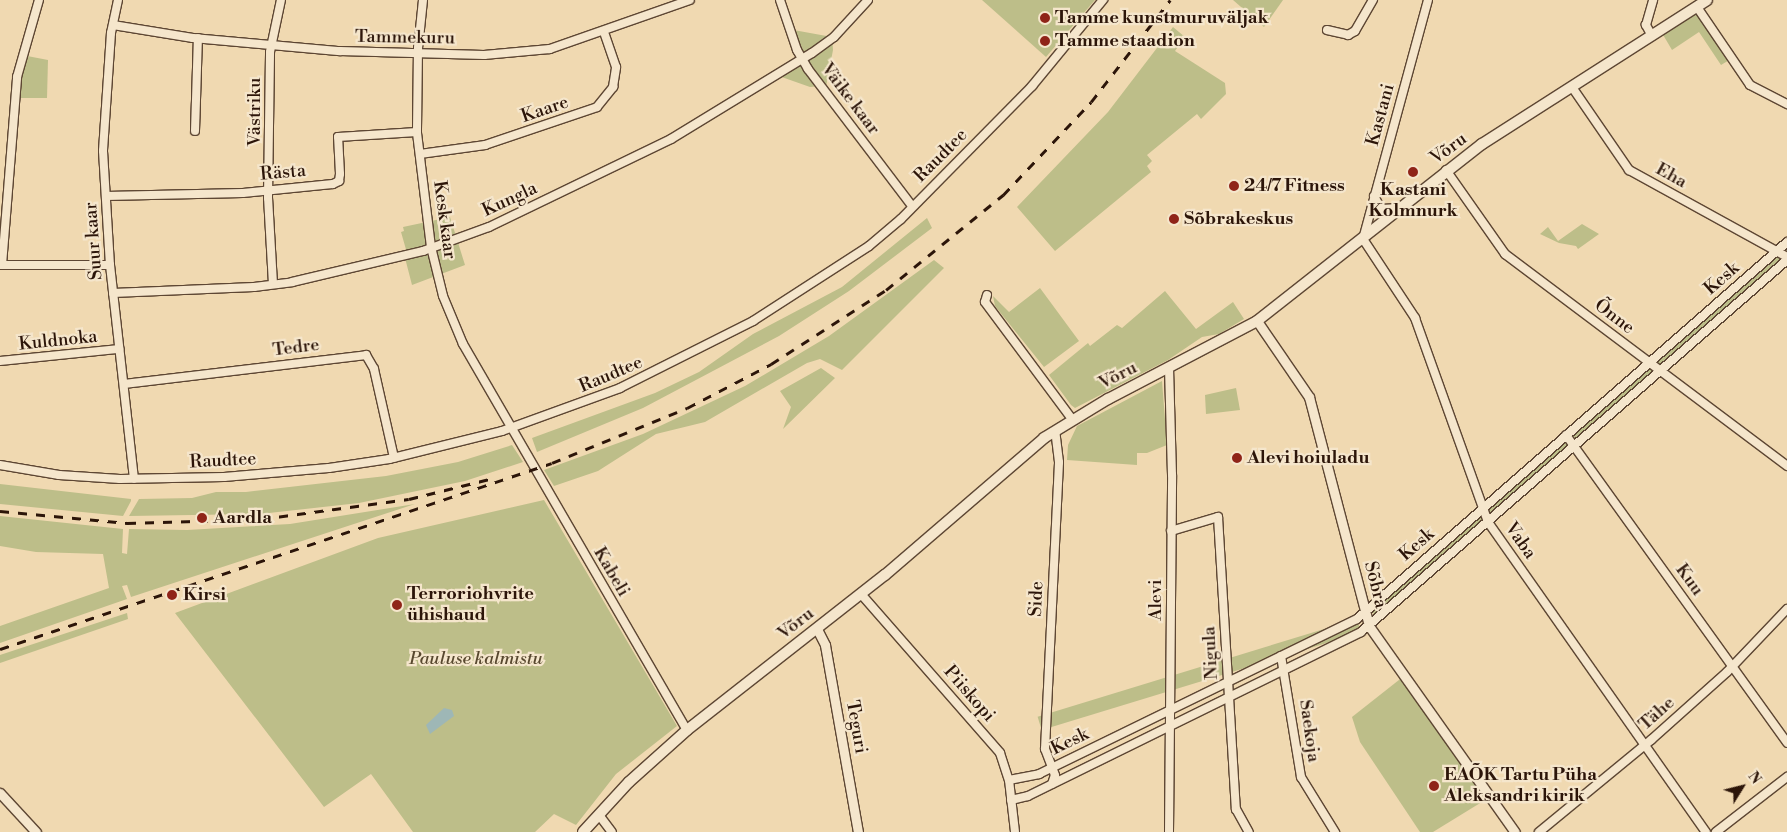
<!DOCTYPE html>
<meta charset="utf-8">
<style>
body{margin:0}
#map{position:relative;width:1787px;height:832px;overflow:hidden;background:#f0d9b1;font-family:"Libre Bodoni",serif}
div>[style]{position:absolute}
.green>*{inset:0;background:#bdbe89;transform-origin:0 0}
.water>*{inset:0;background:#9eb7b6}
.roads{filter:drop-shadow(1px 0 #5d4633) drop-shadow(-1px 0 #5d4633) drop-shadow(0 1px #5d4633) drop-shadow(0 -1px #5d4633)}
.minor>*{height:8px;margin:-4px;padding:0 4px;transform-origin:4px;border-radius:4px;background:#f5e6cc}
.tertiary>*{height:9px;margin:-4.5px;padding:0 4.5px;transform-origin:4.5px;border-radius:4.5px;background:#f5e6cc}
.secondary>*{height:10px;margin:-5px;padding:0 5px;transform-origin:5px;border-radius:5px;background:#f5e6cc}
.rail>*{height:2.5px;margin-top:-1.25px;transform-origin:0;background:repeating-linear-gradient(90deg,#2c1509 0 9px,transparent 0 18px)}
.dots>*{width:14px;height:14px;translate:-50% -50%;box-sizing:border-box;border:2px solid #f5e6cc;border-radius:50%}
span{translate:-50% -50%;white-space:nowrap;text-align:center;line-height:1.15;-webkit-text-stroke:4.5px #f5e6cc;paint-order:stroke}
.poi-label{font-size:18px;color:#2c1509;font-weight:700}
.left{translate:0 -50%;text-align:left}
.street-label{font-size:18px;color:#2c1509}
.park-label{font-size:18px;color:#58482f;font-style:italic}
.north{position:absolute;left:1717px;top:762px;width:50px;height:50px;-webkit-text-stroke:4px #f5e6cc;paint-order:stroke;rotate:54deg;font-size:14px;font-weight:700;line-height:20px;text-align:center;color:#2c1509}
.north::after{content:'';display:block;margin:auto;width:18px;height:22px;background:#2c1509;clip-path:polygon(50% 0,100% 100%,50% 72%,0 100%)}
</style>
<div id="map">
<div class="green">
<div style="clip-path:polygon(982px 0,1095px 0,1046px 57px)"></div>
<div style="clip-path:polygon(1233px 0,1283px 0,1264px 27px)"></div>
<div style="clip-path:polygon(1697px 9px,1731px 59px,1721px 65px,1699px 32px,1672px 50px,1662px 33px)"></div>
<div style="clip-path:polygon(1173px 27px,1185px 37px,1175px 51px,1225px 83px,1226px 94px,1201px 119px,1197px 114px,1147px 155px,1152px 161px,1147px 166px,1151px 172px,1055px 251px,1017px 207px,1108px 112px)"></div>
<div style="clip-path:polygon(788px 29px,832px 37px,833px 50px,825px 92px,821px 86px,810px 87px,776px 75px,802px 60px)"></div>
<div style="clip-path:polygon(22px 55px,48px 60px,47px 98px,15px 98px)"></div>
<div style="clip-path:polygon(450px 217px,465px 265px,412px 285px,404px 254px,407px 253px,401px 232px,404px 231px,403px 227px)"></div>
<div style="clip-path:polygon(927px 218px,932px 228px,849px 291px,779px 336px,643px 408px,537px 452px,532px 438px,655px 393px,699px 372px,753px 334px,842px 287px)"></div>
<div style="clip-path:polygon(1582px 224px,1599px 234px,1578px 249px,1576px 246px,1559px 243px,1540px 234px,1548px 227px,1558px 241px)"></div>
<div style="clip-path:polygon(1787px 242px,1787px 260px,1376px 620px,1372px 610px)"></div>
<div style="clip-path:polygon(934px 260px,944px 268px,842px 370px,820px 359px,807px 363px,705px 422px,656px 434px,598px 471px,554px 486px,544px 470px,643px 434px,745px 386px,829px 336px)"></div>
<div style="clip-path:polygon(1040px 288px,1079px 341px,1044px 367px,995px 306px,993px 296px,1009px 312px)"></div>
<div style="clip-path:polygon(1165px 291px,1196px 329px,1233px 302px,1244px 319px,1219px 334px,1202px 337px,1168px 360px,1075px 408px,1071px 405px,1049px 375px,1088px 343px,1090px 346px,1117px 325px,1122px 328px)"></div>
<div style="clip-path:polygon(821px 368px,835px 378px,783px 429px,791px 407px,780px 391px)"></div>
<div style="clip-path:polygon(1162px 381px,1167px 445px,1147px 453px,1137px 453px,1137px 465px,1067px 460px,1068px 445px,1077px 426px)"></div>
<div style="clip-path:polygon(1236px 388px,1240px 410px,1206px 414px,1205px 395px)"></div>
<div style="clip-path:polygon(512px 445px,523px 462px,465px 481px,359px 503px,260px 514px,129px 516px,139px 499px,192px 498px,216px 492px,246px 492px,386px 476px,458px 462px)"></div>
<div style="clip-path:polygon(0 484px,131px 499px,131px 501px,123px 516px,0 504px)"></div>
<div style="clip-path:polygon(544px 500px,677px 726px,616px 774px,576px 825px,554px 814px,535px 832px,413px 832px,371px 774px,324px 807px,175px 613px,378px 538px)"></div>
<div style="clip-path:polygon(415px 504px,131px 597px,127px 585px,122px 586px,127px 599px,0 643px,0 626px,109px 588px,103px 554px,36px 552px,0 546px,0 516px,123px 529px,122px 553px,127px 554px,129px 529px,187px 530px,290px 524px)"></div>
<div style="clip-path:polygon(127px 613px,128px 619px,0 663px,0 655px)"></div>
<div style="left:1357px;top:619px;width:14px;height:334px;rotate:73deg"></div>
<div style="clip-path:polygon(1404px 676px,1490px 797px,1433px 832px,1420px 832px,1360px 742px,1352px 717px)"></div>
</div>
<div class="water">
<div style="clip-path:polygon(444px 708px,452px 710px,454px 716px,430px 734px,426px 725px)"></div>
</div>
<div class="roads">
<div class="minor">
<div style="left:118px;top:0;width:34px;rotate:102deg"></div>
<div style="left:111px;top:33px;width:118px;rotate:93.9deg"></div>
<div style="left:103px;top:151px;width:114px;rotate:86.5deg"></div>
<div style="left:110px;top:265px;width:215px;rotate:83.6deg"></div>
<div style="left:423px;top:0;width:48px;rotate:95.9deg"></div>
<div style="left:418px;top:48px;width:85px;rotate:90.7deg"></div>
<div style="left:417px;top:133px;width:115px;rotate:83deg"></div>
<div style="left:431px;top:247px;width:50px;rotate:76.2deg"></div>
<div style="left:443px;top:296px;width:52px;rotate:67.4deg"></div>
<div style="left:463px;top:344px;width:446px;rotate:59.9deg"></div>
<div style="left:780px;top:0;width:53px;rotate:71.2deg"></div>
<div style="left:797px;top:50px;width:22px;rotate:60deg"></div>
<div style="left:808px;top:69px;width:172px;rotate:52.8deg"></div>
<div style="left:1428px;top:0;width:248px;rotate:105.2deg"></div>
<div style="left:1363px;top:239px;width:95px;rotate:56.6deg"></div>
<div style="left:1415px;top:318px;width:217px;rotate:70.3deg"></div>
<div style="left:1488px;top:522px;width:379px;rotate:54.9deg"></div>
<div style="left:1697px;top:7px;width:94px;rotate:55.8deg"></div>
<div style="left:1750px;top:85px;width:42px;rotate:27.2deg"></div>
<div style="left:113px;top:25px;width:81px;rotate:9.2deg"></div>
<div style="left:193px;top:38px;width:148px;rotate:5.1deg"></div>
<div style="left:340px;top:51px;width:144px;rotate:1.6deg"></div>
<div style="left:484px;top:55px;width:66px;rotate:-5.2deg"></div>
<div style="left:550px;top:49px;width:148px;rotate:-19.3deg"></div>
<div style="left:1327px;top:30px;width:22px;rotate:13deg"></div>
<div style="left:1348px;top:35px;width:8px;rotate:-30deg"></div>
<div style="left:1355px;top:31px;width:36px;rotate:-60deg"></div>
<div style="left:1652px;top:36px;width:13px;rotate:-119deg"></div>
<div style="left:1646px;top:25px;width:26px;rotate:-74deg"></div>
<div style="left:1572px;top:87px;width:101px;rotate:55.5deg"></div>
<div style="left:1629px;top:170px;width:180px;rotate:28.8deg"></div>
<div style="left:195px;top:131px;width:93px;rotate:-88.2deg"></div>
<div style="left:420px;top:154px;width:66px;rotate:-7.9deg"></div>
<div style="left:485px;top:145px;width:118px;rotate:-18.7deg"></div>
<div style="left:597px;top:107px;width:26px;rotate:-51deg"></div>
<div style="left:613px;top:87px;width:20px;rotate:-81deg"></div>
<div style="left:616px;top:67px;width:37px;rotate:-109deg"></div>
<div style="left:1446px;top:170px;width:103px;rotate:54.9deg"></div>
<div style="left:1505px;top:254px;width:353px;rotate:36.9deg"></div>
<div style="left:106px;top:196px;width:137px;rotate:-1.3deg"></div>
<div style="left:243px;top:193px;width:90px;rotate:-5.7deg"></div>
<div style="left:333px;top:184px;width:7px;rotate:-27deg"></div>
<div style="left:339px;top:181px;width:7px;rotate:-82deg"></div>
<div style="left:340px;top:174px;width:37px;rotate:-93deg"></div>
<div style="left:338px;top:137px;width:79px;rotate:-3.6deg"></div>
<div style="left:1374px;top:196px;width:15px;rotate:62deg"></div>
<div style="left:1381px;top:209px;width:18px;rotate:-3deg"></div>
<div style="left:0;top:265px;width:110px"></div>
<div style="left:2px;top:265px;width:189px;rotate:-85.4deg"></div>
<div style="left:17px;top:77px;width:80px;rotate:-74.1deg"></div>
<div style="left:273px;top:284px;width:86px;rotate:-93.3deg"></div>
<div style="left:268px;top:198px;width:146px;rotate:-89.2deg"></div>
<div style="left:270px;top:52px;width:53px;rotate:-78.1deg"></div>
<div style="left:113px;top:293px;width:141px;rotate:-2.4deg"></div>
<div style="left:254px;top:287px;width:38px;rotate:-7deg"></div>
<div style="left:292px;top:282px;width:135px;rotate:-13.3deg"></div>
<div style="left:423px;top:251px;width:70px;rotate:-20deg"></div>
<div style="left:489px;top:227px;width:202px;rotate:-25.8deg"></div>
<div style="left:671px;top:139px;width:165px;rotate:-31.4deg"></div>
<div style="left:812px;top:53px;width:27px;rotate:-36deg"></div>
<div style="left:834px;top:37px;width:50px;rotate:-47.4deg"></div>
<div style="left:987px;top:295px;width:7px;rotate:106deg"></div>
<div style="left:985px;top:302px;width:146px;rotate:53.4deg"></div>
<div style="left:0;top:361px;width:120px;rotate:-5.8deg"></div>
<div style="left:124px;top:384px;width:244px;rotate:-6.8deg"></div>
<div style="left:366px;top:355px;width:16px;rotate:60deg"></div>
<div style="left:374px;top:369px;width:91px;rotate:77.3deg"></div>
<div style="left:1566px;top:435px;width:379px;rotate:54.3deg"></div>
<div style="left:0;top:465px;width:60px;rotate:9.6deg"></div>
<div style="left:59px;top:475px;width:61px;rotate:3.8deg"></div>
<div style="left:120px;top:479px;width:104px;rotate:-1.1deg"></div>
<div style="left:224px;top:477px;width:105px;rotate:-4.9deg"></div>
<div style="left:329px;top:468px;width:61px;rotate:-8.5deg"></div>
<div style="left:389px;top:459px;width:116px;rotate:-13.9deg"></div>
<div style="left:502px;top:431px;width:126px;rotate:-20deg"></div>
<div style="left:620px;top:388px;width:149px;rotate:-26.7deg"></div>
<div style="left:753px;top:321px;width:138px;rotate:-32.9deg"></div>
<div style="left:869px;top:246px;width:42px;rotate:-40.2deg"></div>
<div style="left:901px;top:219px;width:187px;rotate:-45.4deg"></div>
<div style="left:1032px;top:86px;width:112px;rotate:-50.5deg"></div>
<div style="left:1171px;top:531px;width:49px;rotate:-16.6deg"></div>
<div style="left:1218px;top:517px;width:293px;rotate:86.5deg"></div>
<div style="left:1236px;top:809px;width:26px;rotate:61deg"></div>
<div style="left:861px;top:594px;width:211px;rotate:48.8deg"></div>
<div style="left:1000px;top:753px;width:28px;rotate:72deg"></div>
<div style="left:1009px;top:780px;width:52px;rotate:83.4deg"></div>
<div style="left:1281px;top:656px;width:123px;rotate:80.6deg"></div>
<div style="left:1301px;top:777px;width:65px;rotate:58.3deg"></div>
<div style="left:1009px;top:780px;width:31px;rotate:-11deg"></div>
<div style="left:1039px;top:774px;width:354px;rotate:-26deg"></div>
<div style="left:1357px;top:619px;width:572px;rotate:-41.24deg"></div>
<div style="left:1052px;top:784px;width:9px;rotate:-72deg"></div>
<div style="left:1055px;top:775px;width:28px;rotate:-111deg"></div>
<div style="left:1045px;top:749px;width:287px;rotate:-87.2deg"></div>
<div style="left:1059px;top:462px;width:31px;rotate:-97deg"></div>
<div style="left:1011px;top:800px;width:17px;rotate:-13deg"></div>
<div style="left:1028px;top:796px;width:371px;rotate:-26.2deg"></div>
<div style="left:1361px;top:632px;width:566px;rotate:-41.13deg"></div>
<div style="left:599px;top:815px;width:21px;rotate:53deg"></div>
<div style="left:1169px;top:832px;width:357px;rotate:-89.5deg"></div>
<div style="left:1172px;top:475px;width:107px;rotate:-91.6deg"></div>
<div style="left:1539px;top:832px;width:145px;rotate:-39.4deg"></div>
<div style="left:1651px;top:740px;width:102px;rotate:-41.8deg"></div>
<div style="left:1727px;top:672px;width:87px;rotate:-46.4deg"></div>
<div style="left:1716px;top:832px;width:90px;rotate:-37.8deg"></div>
</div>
<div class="tertiary">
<div style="left:1257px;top:321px;width:92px;rotate:55.6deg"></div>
<div style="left:1309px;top:397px;width:237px;rotate:75.3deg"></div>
<div style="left:1369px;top:626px;width:252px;rotate:54.7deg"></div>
<div style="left:817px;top:629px;width:18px;rotate:63deg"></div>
<div style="left:825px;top:645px;width:190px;rotate:80deg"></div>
<div style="left:0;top:793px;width:53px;rotate:47.3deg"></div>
</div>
<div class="secondary">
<div style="left:583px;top:832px;width:68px;rotate:-47.4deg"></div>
<div style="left:629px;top:782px;width:78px;rotate:-41.9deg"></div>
<div style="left:687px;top:730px;width:251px;rotate:-38.1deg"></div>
<div style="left:885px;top:575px;width:210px;rotate:-40.7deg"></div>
<div style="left:1044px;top:438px;width:75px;rotate:-31.4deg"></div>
<div style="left:1108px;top:399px;width:168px;rotate:-27.6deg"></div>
<div style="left:1257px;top:321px;width:286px;rotate:-38.2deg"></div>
<div style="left:1482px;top:144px;width:267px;rotate:-32.6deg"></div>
</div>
</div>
<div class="rail">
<div style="left:0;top:511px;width:128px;rotate:5.4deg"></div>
<div style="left:127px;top:523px;width:134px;rotate:-1.7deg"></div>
<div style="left:261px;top:519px;width:149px;rotate:-7.7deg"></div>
<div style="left:409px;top:499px;width:87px;rotate:-14deg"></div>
<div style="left:0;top:649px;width:582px;rotate:-18.62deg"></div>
<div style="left:552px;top:463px;width:146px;rotate:-22.2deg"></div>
<div style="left:687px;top:408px;width:95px;rotate:-27.6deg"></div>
<div style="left:771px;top:364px;width:137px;rotate:-32.8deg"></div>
<div style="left:886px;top:290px;width:151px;rotate:-39.1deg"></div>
<div style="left:1003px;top:195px;width:128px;rotate:-46.6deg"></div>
<div style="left:1091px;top:102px;width:129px;rotate:-52.2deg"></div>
</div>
<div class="dots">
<div style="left:1045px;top:18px;background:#8f2418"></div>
<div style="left:1045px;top:41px;background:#8f2418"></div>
<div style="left:1413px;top:172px;background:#8f2418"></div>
<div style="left:1234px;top:186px;background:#8f2418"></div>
<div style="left:1174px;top:219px;background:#8f2418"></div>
<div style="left:1237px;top:458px;background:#8f2418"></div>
<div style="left:202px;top:518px;background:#8f2418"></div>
<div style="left:172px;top:595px;background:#8f2418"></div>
<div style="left:397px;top:605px;background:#8f2418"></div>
<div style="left:1434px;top:786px;background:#8f2418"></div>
</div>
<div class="poi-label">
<span class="left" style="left:1055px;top:18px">Tamme kunstmuruväljak</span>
<span class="left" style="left:1055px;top:41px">Tamme staadion</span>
<span class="left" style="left:1244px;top:186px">24/7 Fitness</span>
<span style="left:1413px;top:201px">Kastani<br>Kolmnurk</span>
<span class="left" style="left:1184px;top:219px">Sõbrakeskus</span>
<span class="left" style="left:1247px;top:458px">Alevi hoiuladu</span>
<span class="left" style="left:213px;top:518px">Aardla</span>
<span class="left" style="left:183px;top:595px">Kirsi</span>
<span class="left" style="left:407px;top:605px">Terroriohvrite<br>ühishaud</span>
<span class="left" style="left:1444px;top:786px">EAÕK Tartu Püha<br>Aleksandri kirik</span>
</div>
<div class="street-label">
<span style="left:405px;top:38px;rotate:1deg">Tammekuru</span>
<span style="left:850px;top:99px;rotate:53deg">Väike kaar</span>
<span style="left:545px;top:110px;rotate:-19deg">Kaare</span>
<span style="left:255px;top:112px;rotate:-90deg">Västriku</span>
<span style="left:1381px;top:115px;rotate:-75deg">Kastani</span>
<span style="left:1449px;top:149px;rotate:-36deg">Võru</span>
<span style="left:941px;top:156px;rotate:-45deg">Raudtee</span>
<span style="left:283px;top:173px;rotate:-5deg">Rästa</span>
<span style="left:1671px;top:176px;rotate:29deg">Eha</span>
<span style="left:510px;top:200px;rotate:-25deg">Kungla</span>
<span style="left:444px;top:220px;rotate:82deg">Kesk kaar</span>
<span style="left:94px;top:241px;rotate:-94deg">Suur kaar</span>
<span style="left:1722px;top:279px;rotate:-41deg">Kesk</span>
<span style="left:1614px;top:317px;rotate:37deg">Õnne</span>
<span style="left:58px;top:341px;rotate:-6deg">Kuldnoka</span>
<span style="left:296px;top:348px;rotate:-7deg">Tedre</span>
<span style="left:611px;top:375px;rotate:-23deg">Raudtee</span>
<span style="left:1118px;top:376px;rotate:-27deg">Võru</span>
<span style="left:223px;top:461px;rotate:-3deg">Raudtee</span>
<span style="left:1520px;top:541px;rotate:55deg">Vaba</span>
<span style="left:1417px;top:545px;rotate:-41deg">Kesk</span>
<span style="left:611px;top:572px;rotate:60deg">Kabeli</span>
<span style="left:1689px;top:580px;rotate:54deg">Kuu</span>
<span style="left:1375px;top:585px;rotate:76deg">Sõbra</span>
<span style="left:1037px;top:599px;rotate:-87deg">Side</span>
<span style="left:1156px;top:600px;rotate:-90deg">Alevi</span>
<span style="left:796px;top:624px;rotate:-38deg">Võru</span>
<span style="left:1211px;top:653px;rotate:-93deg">Nigula</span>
<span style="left:969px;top:694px;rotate:49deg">Piiskopi</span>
<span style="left:1657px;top:714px;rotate:-42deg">Tähe</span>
<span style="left:856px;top:727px;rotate:80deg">Teguri</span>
<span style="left:1309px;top:731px;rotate:82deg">Saekoja</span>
<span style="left:1070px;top:742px;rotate:-26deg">Kesk</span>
</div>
<div class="park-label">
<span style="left:476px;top:659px">Pauluse kalmistu</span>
</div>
<div class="north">N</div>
</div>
